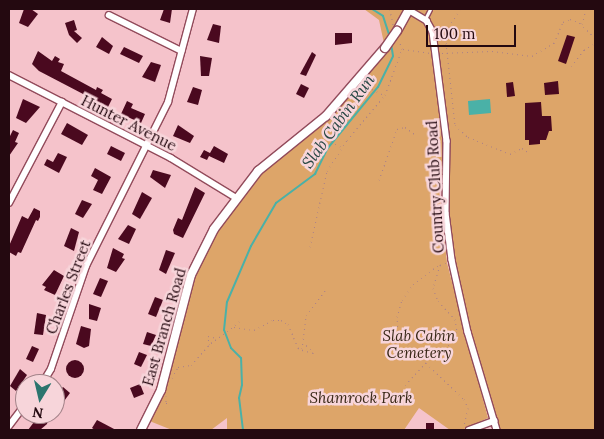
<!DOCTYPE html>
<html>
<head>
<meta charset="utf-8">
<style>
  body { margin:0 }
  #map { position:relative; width:604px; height:439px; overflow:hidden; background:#f5c3cb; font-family:Lora,serif }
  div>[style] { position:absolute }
  .green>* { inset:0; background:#dda569 }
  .water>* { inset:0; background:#4ab1a7 }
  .stream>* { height:2px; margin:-1px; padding:0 1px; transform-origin:1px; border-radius:1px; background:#4ab1a7 }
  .building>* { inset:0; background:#4a091f }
  .round { border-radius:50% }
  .path>* { height:1px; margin-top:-0.5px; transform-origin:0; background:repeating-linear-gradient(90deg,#aa8088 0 1px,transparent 0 5px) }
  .roads { filter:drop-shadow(1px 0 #924b5b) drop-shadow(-1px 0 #924b5b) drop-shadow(0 1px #924b5b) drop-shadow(0 -1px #924b5b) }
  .lane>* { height:3px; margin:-1.5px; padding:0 1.5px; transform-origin:1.5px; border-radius:1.5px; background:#fff }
  .street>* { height:5.5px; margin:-2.75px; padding:0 2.75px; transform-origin:2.75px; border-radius:2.75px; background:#fff }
  .secondary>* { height:8px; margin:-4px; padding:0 4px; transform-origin:4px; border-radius:4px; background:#fff }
  .bridges { filter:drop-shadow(1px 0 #924b5b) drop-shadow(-1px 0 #924b5b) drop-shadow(0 1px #924b5b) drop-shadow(0 -1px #924b5b) }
  .secondary-bridge>* { height:8px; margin:-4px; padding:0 4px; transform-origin:4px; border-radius:4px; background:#fff }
  span { translate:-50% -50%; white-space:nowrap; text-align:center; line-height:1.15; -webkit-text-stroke:5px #f7d5da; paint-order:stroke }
  .street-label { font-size:15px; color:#240910 }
  .park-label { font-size:15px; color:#382716; font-style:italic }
  .water-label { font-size:16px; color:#294845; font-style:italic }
  .frame { position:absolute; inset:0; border:10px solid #240910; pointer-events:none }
  .north { position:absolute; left:15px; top:374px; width:50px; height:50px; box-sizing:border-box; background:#f7d5da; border:1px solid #a38389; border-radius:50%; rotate:189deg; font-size:14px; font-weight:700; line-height:20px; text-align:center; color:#240910 }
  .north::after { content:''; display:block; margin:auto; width:18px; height:22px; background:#2c756e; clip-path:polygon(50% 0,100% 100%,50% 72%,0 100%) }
  .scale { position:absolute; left:426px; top:25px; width:90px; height:22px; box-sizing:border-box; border:2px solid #240910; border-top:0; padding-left:6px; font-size:15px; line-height:18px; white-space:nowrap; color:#240910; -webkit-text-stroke:4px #f7d5da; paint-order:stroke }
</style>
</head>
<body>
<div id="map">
  <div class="green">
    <i style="clip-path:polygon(364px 9px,595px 9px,595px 430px,498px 430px,453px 264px,445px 189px,439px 189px,447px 263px,488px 418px,462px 430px,450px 430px,419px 408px,404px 430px,227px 430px,227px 418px,211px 430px,172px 430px,147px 420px,200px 254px,247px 182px,327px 116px,385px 48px,379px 20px)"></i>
  </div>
  <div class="water">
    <i style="clip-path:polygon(490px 99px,491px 113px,469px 115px,468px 101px)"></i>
  </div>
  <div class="stream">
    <i style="left:372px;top:9px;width:13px;rotate:32deg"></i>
    <i style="left:383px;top:16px;width:22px;rotate:72deg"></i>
    <i style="left:243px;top:430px;width:32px;rotate:-97deg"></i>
    <i style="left:239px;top:398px;width:13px;rotate:-77deg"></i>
    <i style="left:242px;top:385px;width:27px;rotate:-92deg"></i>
    <i style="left:241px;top:358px;width:14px;rotate:-135deg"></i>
    <i style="left:231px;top:348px;width:19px;rotate:-111deg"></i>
    <i style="left:224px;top:330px;width:28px;rotate:-84deg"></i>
    <i style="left:227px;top:302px;width:61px;rotate:-66.8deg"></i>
    <i style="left:251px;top:246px;width:50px;rotate:-59.8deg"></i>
    <i style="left:276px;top:203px;width:49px;rotate:-36.6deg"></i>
    <i style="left:315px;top:174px;width:28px;rotate:-64deg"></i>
    <i style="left:327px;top:149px;width:80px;rotate:-50.6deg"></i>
    <i style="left:378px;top:87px;width:34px;rotate:-64deg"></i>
    <i style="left:393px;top:56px;width:12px;rotate:-99deg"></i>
  </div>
  <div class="building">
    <i style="clip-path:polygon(24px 9px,31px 9px,38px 14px,28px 27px,19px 23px)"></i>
    <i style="clip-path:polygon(164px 9px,172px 9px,170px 23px,160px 20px)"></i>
    <i style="clip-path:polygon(74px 20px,77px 30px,74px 31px,82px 38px,77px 43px,69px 35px,65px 23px)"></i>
    <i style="clip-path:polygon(213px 24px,221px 26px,219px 43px,207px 40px)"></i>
    <i style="clip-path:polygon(335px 33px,352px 33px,352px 43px,335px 45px)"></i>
    <i style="clip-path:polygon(567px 35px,575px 37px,566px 64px,558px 61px)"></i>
    <i style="clip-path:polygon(102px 37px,113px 46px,109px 54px,96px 47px)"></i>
    <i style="clip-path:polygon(124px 47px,143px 56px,139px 63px,120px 54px)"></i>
    <i style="clip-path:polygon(38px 51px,52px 61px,55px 56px,60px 59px,58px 62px,64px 64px,61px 71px,96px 90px,97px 87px,103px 90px,101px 93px,112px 99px,108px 107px,39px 71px,32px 64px)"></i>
    <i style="clip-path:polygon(312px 52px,316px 55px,306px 76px,300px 74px)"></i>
    <i style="clip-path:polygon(200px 56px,212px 58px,209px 76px,201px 76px)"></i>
    <i style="clip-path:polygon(151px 62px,161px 65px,155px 82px,142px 77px)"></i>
    <i style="clip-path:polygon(558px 81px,559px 94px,545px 95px,544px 83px)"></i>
    <i style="clip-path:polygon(513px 82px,515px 96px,507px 97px,506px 83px)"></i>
    <i style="clip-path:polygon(301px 84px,309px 88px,304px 98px,296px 94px)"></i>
    <i style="clip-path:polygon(193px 87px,202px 90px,198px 105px,187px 102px)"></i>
    <i style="clip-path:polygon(23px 99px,40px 107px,26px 123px,16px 118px)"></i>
    <i style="clip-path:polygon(127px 101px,133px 104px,131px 108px,145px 114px,141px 123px,121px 114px)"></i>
    <i style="clip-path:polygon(541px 102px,542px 116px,551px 116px,552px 131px,549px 131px,546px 140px,540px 140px,540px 144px,529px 145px,529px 140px,525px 140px,525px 103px)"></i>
    <i style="clip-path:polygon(67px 123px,88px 135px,82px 145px,61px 134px)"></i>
    <i style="clip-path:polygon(178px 125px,194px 136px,190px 143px,173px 136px)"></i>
    <i style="clip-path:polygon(13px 130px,19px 133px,15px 142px,18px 143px,9px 156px,9px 138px)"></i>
    <i style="clip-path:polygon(111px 146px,125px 153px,121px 161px,107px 154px)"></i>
    <i style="clip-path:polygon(214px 146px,228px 154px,224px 163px,209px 156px,207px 160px,200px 157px,204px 150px,210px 153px)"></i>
    <i style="clip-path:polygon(58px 153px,67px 157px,59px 173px,44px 165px,47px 159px,53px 162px)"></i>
    <i style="clip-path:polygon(95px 168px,111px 177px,102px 194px,93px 190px,98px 180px,91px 176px)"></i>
    <i style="clip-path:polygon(153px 170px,171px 175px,165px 188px,150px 177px)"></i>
    <i style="clip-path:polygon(195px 187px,205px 193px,183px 238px,174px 234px,173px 230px,178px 218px,182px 220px)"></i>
    <i style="clip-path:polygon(142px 192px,152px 198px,140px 219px,132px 214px)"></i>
    <i style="clip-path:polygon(82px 200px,92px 204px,83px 218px,75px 214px)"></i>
    <i style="clip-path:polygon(34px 208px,40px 211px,40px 217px,38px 221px,36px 220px,21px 253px,18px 252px,16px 256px,9px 252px,9px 246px,22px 216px,28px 219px)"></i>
    <i style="clip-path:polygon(128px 225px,136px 229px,129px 244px,118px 239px)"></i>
    <i style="clip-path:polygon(71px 228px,79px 232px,74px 251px,64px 246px)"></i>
    <i style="clip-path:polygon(113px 248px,124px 254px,122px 258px,125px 259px,116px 272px,107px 268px)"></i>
    <i style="clip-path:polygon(166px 250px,175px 253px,166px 274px,159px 270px)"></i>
    <i style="clip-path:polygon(54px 270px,64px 276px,55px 295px,44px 290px,46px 287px,42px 285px)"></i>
    <i style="clip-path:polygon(100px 278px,108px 281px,101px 297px,93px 294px)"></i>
    <i style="clip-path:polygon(155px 297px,163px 300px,156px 317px,148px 314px)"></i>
    <i style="clip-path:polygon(89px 304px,101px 308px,97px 321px,89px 319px)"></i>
    <i style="clip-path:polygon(37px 313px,46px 315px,43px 335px,34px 334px)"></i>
    <i style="clip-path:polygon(81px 326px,91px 329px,89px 346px,84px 348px,76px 344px)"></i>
    <i style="clip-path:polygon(147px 332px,156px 335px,151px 346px,143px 344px)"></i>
    <i style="clip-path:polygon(32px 346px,39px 349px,33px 362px,26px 359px)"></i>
    <i style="clip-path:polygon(139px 352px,147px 355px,141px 367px,134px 364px)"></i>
    <i class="round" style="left:66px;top:360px;width:18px;height:18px"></i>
    <i style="clip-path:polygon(20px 369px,27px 375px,16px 391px,10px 386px)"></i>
    <i style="clip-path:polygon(140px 384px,144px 394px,134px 398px,130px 388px)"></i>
    <i style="clip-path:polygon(63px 387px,70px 393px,59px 408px,55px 405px,55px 396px)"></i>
    <i style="clip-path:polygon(40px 414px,48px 420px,47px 424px,40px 430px,28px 430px)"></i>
    <i style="clip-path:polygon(97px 420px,116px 430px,95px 430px,92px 428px)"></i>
    <i style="clip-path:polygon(426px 423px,434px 423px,434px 430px,426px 430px)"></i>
  </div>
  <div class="path">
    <i style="left:390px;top:9px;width:16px;rotate:79deg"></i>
    <i style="left:460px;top:9px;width:28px;rotate:122deg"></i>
    <i style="left:445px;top:33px;width:93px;rotate:83.8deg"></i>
    <i style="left:455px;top:125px;width:18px;rotate:43deg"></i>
    <i style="left:468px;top:137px;width:45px;rotate:22deg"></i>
    <i style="left:510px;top:154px;width:13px;rotate:-27deg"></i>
    <i style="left:522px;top:148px;width:7px;rotate:34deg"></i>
    <i style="left:582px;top:24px;width:16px;rotate:-75deg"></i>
    <i style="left:403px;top:49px;width:28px;rotate:8deg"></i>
    <i style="left:442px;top:53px;width:50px;rotate:-2.3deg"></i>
    <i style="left:492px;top:51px;width:40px;rotate:7.1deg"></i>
    <i style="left:532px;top:56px;width:26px;rotate:-31deg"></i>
    <i style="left:554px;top:43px;width:23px;rotate:-67deg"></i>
    <i style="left:563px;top:22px;width:8px;rotate:-23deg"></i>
    <i style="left:570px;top:19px;width:11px;rotate:22deg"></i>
    <i style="left:580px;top:23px;width:21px;rotate:45deg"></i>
    <i style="left:571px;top:66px;width:21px;rotate:-51deg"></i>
    <i style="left:584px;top:50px;width:13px;rotate:-32deg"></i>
    <i style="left:372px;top:89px;width:13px;rotate:27deg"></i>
    <i style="left:331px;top:141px;width:12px;rotate:31deg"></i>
    <i style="left:379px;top:180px;width:54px;rotate:-70.6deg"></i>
    <i style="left:397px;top:129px;width:8px;rotate:-14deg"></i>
    <i style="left:405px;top:127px;width:14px;rotate:36deg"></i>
    <i style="left:310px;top:247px;width:78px;rotate:-77.4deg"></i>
    <i style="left:327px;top:171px;width:37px;rotate:-57deg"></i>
    <i style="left:347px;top:140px;width:59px;rotate:-49.8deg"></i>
    <i style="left:385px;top:95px;width:49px;rotate:-69.7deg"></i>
    <i style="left:402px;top:49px;width:9px;rotate:-108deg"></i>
    <i style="left:440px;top:265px;width:24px;rotate:107deg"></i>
    <i style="left:433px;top:288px;width:14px;rotate:69deg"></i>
    <i style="left:438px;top:301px;width:25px;rotate:47deg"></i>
    <i style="left:455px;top:319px;width:13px;rotate:81deg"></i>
    <i style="left:457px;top:332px;width:19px;rotate:122deg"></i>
    <i style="left:447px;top:348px;width:18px;rotate:158deg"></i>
    <i style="left:430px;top:355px;width:15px;rotate:-164deg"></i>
    <i style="left:416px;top:351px;width:14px;rotate:-141deg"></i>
    <i style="left:405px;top:342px;width:13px;rotate:-122deg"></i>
    <i style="left:398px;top:331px;width:14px;rotate:-94deg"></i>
    <i style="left:397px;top:317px;width:18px;rotate:-74deg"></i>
    <i style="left:402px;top:300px;width:19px;rotate:-55deg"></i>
    <i style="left:413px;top:284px;width:25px;rotate:-37deg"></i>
    <i style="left:433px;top:269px;width:8px;rotate:-30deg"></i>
    <i style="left:440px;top:265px;width:8px;rotate:-23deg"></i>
    <i style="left:231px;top:328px;width:13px;rotate:-39deg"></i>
    <i style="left:209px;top:345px;width:9px;rotate:-96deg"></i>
    <i style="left:208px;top:336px;width:9px;rotate:13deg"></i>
    <i style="left:302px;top:350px;width:12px;rotate:14deg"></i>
    <i style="left:314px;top:353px;width:14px;rotate:-135deg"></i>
    <i style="left:426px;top:363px;width:52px;rotate:43.5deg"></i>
    <i style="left:464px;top:399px;width:10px;rotate:66deg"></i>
    <i style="left:468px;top:408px;width:18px;rotate:103deg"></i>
    <i style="left:172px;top:378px;width:13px;rotate:-61deg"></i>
    <i style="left:178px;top:367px;width:13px;rotate:-9deg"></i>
    <i style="left:191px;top:365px;width:30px;rotate:-48deg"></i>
    <i style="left:211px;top:343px;width:28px;rotate:-35deg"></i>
    <i style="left:234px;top:327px;width:20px;rotate:9deg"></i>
    <i style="left:254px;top:330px;width:21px;rotate:-28deg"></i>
    <i style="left:273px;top:320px;width:8px"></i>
    <i style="left:281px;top:320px;width:8px;rotate:30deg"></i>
    <i style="left:288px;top:324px;width:26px;rotate:67deg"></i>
    <i style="left:298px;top:348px;width:4px;rotate:14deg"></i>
    <i style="left:302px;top:349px;width:34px;rotate:-83deg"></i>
    <i style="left:306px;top:315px;width:31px;rotate:-52deg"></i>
    <i style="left:405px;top:385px;width:41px;rotate:-47deg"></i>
    <i style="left:166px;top:396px;width:7px;rotate:90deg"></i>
    <i style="left:166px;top:403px;width:4px"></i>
  </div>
  <div class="roads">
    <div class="lane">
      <i style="left:425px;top:19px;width:11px;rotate:-63deg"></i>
    </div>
    <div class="street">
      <i style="left:409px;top:10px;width:21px;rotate:31deg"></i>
      <i style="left:427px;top:21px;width:13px;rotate:61deg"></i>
      <i style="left:433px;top:32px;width:110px;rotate:82.7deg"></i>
      <i style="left:447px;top:141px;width:72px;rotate:90.8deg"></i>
      <i style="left:446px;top:213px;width:47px;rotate:82.7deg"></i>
      <i style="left:452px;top:260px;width:74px;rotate:77.5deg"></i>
      <i style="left:468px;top:332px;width:102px;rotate:73.5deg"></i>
      <i style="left:109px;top:15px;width:81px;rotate:26.3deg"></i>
      <i style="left:9px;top:75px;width:182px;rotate:27.1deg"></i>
      <i style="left:171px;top:158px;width:75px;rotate:31.4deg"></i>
      <i style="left:9px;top:203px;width:114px;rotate:-62.3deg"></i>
      <i style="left:42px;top:384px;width:17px;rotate:-59deg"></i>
      <i style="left:51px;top:369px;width:109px;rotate:-71.2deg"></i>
      <i style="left:86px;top:266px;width:183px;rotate:-63.4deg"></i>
      <i style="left:168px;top:102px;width:96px;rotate:-75deg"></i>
      <i style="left:9px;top:426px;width:26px;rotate:-53deg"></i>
      <i style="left:469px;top:430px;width:27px;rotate:-20deg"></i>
    </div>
    <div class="secondary">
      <i style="left:397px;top:31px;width:25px;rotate:-61deg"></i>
      <i style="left:141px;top:430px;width:45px;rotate:-63.4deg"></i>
      <i style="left:161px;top:390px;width:119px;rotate:-75.4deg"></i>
      <i style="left:191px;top:275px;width:51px;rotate:-63.4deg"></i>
      <i style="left:214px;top:229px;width:73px;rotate:-52.8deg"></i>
      <i style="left:258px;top:171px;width:87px;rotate:-39deg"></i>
      <i style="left:326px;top:116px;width:90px;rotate:-49.1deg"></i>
    </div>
  </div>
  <div class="bridges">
    <div class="secondary-bridge">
      <i style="left:385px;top:48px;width:21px;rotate:-55deg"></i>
    </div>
  </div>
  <div class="street-label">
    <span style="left:129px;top:123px;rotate:27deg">Hunter Avenue</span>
    <span style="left:435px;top:187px;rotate:-93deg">Country Club Road</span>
    <span style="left:68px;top:287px;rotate:-69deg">Charles Street</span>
    <span style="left:164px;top:327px;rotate:-74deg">East Branch Road</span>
  </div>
  <div class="park-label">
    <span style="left:419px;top:344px">Slab Cabin<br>Cemetery</span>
    <span style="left:361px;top:398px">Shamrock Park</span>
  </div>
  <div class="water-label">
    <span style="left:338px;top:121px;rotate:-54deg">Slab Cabin Run</span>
  </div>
  <div class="frame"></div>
  <div class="north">N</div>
  <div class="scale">100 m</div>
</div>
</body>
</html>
